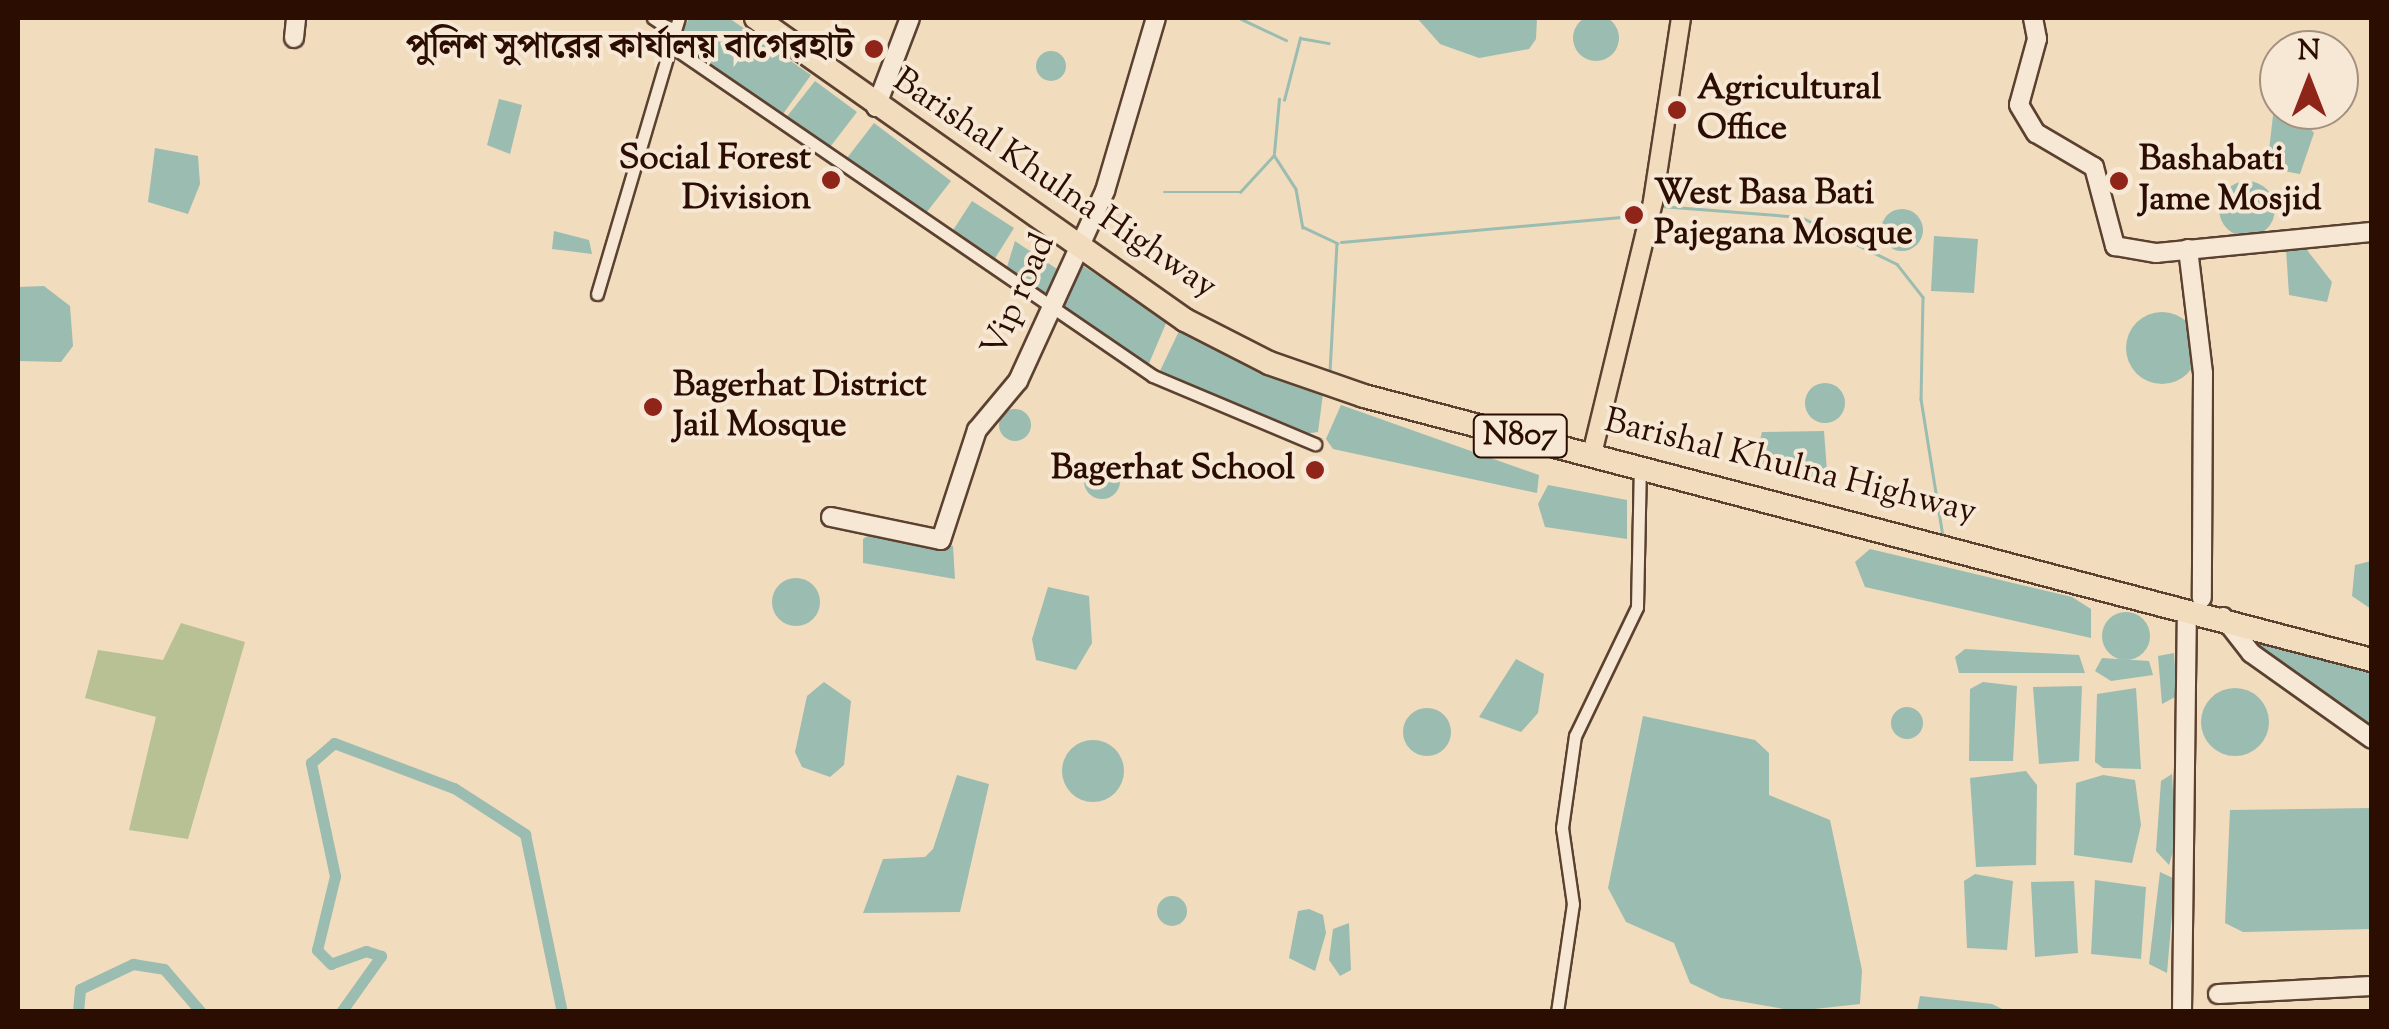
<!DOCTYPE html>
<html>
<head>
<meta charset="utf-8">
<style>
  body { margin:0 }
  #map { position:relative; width:2389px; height:1029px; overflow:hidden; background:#f1dcbe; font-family:"Sorts Mill Goudy","Noto Serif Bengali",serif }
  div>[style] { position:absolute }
  .green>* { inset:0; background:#b7c194 }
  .water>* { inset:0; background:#9bbcb0 }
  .round { border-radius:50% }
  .stream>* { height:2.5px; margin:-1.25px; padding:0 1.25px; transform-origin:1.25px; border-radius:1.25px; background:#9bbcb0 }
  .canal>* { height:11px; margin:-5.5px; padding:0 5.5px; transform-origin:5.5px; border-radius:5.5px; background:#9bbcb0 }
  .roads { filter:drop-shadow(2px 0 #5c4130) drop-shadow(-2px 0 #5c4130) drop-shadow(0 2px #5c4130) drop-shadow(0 -2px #5c4130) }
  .street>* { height:11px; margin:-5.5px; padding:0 5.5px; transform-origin:5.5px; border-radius:5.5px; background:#f6e8d5 }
  .secondary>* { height:18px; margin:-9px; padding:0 9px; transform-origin:9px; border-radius:9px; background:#f6e8d5 }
  .primary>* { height:18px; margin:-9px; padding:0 9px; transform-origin:9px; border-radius:9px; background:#f1dcbe }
  .highway>* { height:22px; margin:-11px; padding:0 11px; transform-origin:11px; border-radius:11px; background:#f1dcbe }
  .dots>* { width:28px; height:28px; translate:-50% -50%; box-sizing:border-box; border:5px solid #f6e8d5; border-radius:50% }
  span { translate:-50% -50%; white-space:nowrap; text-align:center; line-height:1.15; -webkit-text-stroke:8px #f6e8d5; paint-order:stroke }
  .shield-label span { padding:2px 8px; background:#f6e8d5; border:2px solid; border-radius:8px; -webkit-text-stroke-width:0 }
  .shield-label { font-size:32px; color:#2b0d01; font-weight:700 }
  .poi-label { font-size:35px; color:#2b0d01; font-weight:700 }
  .right { translate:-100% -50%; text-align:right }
  .left { translate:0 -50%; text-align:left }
  .street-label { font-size:35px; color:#2b0d01 }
  .frame { position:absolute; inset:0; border:20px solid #2b0d01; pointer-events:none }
  .north { position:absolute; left:2259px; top:30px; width:100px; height:100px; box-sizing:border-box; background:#f6e8d5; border:2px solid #a59080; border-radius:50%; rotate:0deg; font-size:28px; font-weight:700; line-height:40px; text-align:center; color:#2b0d01 }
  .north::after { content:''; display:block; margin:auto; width:35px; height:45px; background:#8f2418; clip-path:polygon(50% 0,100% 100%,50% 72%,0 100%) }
</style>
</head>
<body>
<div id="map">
  <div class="green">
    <i style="clip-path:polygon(181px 623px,245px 642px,188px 839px,129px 830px,156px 717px,85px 698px,98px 650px,163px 660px)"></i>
  </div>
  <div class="water">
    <i class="round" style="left:1573px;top:15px;width:46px;height:46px"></i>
    <i style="clip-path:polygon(690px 18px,729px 18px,811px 75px,783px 114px,675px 39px)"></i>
    <i style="clip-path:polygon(1417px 18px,1537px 18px,1536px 39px,1529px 49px,1479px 58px,1440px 44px)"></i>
    <i class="round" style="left:1036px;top:51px;width:30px;height:30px"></i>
    <i style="clip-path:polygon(815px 81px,857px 112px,827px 151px,785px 119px)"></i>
    <i style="clip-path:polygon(499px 99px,522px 105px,510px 154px,487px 145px)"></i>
    <i style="clip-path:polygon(2274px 107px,2294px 110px,2314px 133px,2300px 174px,2267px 168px)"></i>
    <i style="clip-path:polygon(874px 123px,951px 181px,923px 217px,847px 158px)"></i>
    <i style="clip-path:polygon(155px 148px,198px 156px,200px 184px,188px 214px,148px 202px)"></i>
    <i class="round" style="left:2219px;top:181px;width:56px;height:56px"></i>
    <i style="clip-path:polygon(972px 201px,1014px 228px,989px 268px,946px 241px)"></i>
    <i class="round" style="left:1881px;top:209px;width:42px;height:42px"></i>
    <i style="clip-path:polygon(554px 231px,589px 240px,592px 254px,552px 249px)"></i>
    <i style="clip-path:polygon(1934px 236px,1978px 239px,1974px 293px,1931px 291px)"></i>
    <i style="clip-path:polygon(1015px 241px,1060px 271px,1044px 295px,1006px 270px)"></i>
    <i style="clip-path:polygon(2303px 245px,2332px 282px,2327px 302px,2289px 295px,2286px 249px)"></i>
    <i style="clip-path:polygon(1083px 266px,1167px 321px,1147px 368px,1055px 306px)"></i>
    <i style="clip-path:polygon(44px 286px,70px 306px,73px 346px,61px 362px,18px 361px,18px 287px)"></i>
    <i class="round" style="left:2126px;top:312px;width:72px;height:72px"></i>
    <i style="clip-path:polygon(1180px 329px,1323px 394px,1318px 432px,1298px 435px,1158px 375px)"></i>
    <i class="round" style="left:1805px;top:383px;width:40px;height:40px"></i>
    <i style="clip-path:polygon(1341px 405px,1539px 475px,1537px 493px,1333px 449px,1326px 439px)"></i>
    <i class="round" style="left:999px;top:409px;width:32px;height:32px"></i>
    <i style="clip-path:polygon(1824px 431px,1828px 485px,1754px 465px,1762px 432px)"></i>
    <i class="round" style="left:1084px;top:463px;width:36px;height:36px"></i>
    <i style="clip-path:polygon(1548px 485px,1627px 500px,1627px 539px,1545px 527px,1538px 504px)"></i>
    <i style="clip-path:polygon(873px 532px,953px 546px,955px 579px,863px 563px,863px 539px)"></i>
    <i style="clip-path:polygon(1870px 549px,2072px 597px,2091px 609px,2091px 638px,1865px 587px,1855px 562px)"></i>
    <i style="clip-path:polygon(2371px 561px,2372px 561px,2371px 609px,2352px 596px,2355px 565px)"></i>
    <i class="round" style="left:772px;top:578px;width:48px;height:48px"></i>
    <i style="clip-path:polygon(1048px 587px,1089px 596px,1092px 643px,1076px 670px,1036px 660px,1032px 639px)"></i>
    <i class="round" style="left:2102px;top:612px;width:48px;height:48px"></i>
    <i style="clip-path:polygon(2248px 635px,2371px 673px,2371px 729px,2248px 642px)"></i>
    <i style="clip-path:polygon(1965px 649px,2079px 655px,2085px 673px,1959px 673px,1955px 657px)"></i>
    <i style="clip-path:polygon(2174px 653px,2177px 696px,2162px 704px,2158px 656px)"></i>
    <i style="clip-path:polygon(2102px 658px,2149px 661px,2153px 675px,2111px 681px,2095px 671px)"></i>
    <i style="clip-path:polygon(1516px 659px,1544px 674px,1538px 713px,1521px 732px,1479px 717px)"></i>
    <i style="clip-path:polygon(824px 682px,851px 701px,844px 765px,830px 777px,802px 767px,795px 752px,807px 696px)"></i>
    <i style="clip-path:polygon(1983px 682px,2017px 686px,2013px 761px,1969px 761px,1970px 689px)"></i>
    <i style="clip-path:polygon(2082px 686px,2079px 761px,2039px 764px,2033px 687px)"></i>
    <i style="clip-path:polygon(2136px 688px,2141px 769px,2103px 768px,2095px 762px,2097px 694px)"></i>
    <i class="round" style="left:2201px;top:688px;width:68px;height:68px"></i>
    <i class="round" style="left:1891px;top:707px;width:32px;height:32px"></i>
    <i class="round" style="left:1403px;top:708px;width:48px;height:48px"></i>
    <i style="clip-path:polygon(1643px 716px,1755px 740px,1769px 753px,1769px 795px,1830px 820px,1862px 970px,1860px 1004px,1796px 1011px,1721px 998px,1690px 983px,1674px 943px,1626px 922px,1608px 888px)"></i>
    <i class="round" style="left:1062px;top:740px;width:62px;height:62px"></i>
    <i style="clip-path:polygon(2026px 771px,2037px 785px,2036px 865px,1976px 867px,1970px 778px)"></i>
    <i style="clip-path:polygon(2172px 774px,2176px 842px,2169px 865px,2156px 851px,2161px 781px)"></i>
    <i style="clip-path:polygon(957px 775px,989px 784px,960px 912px,863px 913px,883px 859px,925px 857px,933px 849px)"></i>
    <i style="clip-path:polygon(2103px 775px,2135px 780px,2141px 825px,2132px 863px,2074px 855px,2076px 783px)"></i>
    <i style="clip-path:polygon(2371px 808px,2371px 929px,2243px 932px,2225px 923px,2230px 810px)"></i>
    <i style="clip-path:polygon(2160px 872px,2175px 879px,2167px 973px,2149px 964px)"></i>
    <i style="clip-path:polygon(1975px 874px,2013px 881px,2007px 950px,1967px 948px,1964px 881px)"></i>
    <i style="clip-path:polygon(2095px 880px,2146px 887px,2141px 959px,2091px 954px)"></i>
    <i style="clip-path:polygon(2074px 881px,2078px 953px,2035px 957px,2031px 882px)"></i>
    <i class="round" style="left:1157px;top:896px;width:30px;height:30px"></i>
    <i style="clip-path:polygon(1309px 909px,1323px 915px,1326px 933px,1315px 971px,1289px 958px,1298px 911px)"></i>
    <i style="clip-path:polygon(1349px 923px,1351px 970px,1340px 976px,1329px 960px,1333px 929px)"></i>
    <i style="clip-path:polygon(1920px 996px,1992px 1004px,2006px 1011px,1917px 1011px)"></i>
  </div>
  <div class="stream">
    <i style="left:1239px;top:18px;width:52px;rotate:25.1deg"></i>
    <i style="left:1284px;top:100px;width:64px;rotate:-75.5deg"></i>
    <i style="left:1300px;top:38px;width:29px;rotate:10deg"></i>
    <i style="left:1274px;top:153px;width:54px;rotate:-84.7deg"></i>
    <i style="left:1164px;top:192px;width:76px"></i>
    <i style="left:1240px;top:192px;width:50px;rotate:-47.4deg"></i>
    <i style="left:1274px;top:155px;width:40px;rotate:57.1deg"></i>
    <i style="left:1296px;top:189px;width:39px;rotate:80deg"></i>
    <i style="left:1303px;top:227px;width:38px;rotate:25deg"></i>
    <i style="left:1337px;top:243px;width:130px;rotate:93.1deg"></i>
    <i style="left:1661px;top:206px;width:140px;rotate:4.5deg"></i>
    <i style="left:1801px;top:217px;width:107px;rotate:26.1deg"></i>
    <i style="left:1897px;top:264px;width:42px;rotate:51.8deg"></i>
    <i style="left:1923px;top:297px;width:102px;rotate:91.1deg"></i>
    <i style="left:1921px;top:399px;width:139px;rotate:80.9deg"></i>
    <i style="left:1341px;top:242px;width:303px;rotate:-5.1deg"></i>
  </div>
  <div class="canal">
    <i style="left:78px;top:1012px;width:23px;rotate:-85deg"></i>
    <i style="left:80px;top:989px;width:59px;rotate:-25.3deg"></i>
    <i style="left:133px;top:964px;width:31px;rotate:9deg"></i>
    <i style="left:164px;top:969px;width:57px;rotate:49.3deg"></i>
    <i style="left:341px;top:1012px;width:69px;rotate:-54.5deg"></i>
    <i style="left:381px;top:956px;width:16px;rotate:-162deg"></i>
    <i style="left:366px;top:951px;width:37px;rotate:160deg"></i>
    <i style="left:331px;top:964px;width:20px;rotate:-135deg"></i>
    <i style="left:317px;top:950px;width:76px;rotate:-76.3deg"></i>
    <i style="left:335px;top:876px;width:116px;rotate:-102deg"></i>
    <i style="left:311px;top:763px;width:30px;rotate:-41deg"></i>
    <i style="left:334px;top:743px;width:128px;rotate:20.6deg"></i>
    <i style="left:454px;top:788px;width:85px;rotate:32.9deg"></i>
    <i style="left:525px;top:834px;width:182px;rotate:78.3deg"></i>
  </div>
  <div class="roads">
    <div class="street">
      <i style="left:653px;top:18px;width:25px;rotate:34deg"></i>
      <i style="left:668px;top:44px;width:588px;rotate:34.39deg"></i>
      <i style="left:1153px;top:376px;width:176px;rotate:22.8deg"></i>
      <i style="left:597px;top:294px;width:288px;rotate:-73.5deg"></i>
      <i style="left:1557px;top:1012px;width:109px;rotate:-81.6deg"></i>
      <i style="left:1573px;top:904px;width:77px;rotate:-98.2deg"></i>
      <i style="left:1562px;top:828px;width:93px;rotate:-82deg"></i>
      <i style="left:1575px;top:736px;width:143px;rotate:-64.3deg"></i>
      <i style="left:1637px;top:607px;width:140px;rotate:-88.8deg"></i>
    </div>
    <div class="secondary">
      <i style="left:2033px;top:18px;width:21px;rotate:79deg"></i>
      <i style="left:2037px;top:39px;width:68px;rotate:105.3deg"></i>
      <i style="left:2019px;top:105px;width:33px;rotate:59deg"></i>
      <i style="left:2036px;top:133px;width:67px;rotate:30.4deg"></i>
      <i style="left:2094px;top:167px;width:82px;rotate:75.1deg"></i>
      <i style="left:2115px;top:246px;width:42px;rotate:9.7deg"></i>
      <i style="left:2156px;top:253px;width:217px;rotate:-5.6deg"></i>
      <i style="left:294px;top:38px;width:20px;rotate:-84deg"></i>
      <i style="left:876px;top:107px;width:95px;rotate:-69.1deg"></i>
      <i style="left:2188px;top:249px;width:125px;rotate:83.1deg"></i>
      <i style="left:2203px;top:373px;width:225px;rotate:90.3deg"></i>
      <i style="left:831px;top:517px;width:112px;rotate:11.8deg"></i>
      <i style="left:941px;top:540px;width:116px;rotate:-71.9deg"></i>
      <i style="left:977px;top:430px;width:64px;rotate:-50.1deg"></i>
      <i style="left:1018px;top:381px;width:209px;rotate:-65.4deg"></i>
      <i style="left:1105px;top:191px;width:180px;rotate:-73.6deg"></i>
      <i style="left:2223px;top:617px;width:46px;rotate:52.1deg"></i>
      <i style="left:2251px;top:653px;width:148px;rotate:35.4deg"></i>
      <i style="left:2218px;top:994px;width:154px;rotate:-3deg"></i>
      <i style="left:2182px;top:1012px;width:400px;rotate:-89.3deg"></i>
    </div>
    <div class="primary">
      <i style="left:1592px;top:454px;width:260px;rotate:-76.4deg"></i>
      <i style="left:1653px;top:201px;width:185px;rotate:-81.3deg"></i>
    </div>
    <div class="highway">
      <i style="left:756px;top:18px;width:525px;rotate:35.14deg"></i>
      <i style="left:1185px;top:320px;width:94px;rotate:27.1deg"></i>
      <i style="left:1269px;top:363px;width:101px;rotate:19.2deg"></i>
      <i style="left:1364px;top:396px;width:1042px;rotate:14.68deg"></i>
    </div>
  </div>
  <div class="dots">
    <i style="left:874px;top:49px;background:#8f2418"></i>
    <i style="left:1677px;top:110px;background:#8f2418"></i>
    <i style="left:831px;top:180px;background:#8f2418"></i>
    <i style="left:2119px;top:181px;background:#8f2418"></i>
    <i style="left:1634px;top:215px;background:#8f2418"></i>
    <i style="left:653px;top:407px;background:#8f2418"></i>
    <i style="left:1315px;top:470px;background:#8f2418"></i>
  </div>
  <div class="shield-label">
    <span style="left:1520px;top:436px">N807</span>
  </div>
  <div class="poi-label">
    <span class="right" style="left:854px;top:49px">পুলিশ সুপারের কার্যালয় বাগেরহাট</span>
    <span class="left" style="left:1697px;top:110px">Agricultural<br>Office</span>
    <span class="right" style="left:811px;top:180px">Social Forest<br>Division</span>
    <span class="left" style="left:2139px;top:181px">Bashabati<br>Jame Mosjid</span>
    <span class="left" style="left:1654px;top:215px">West Basa Bati<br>Pajegana Mosque</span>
    <span class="left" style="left:673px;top:407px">Bagerhat District<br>Jail Mosque</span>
    <span class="right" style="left:1295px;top:470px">Bagerhat School</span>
  </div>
  <div class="street-label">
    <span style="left:1054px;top:185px;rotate:34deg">Barishal Khulna Highway</span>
    <span style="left:1020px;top:296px;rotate:-66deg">Vip road</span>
    <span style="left:1790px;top:468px;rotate:14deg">Barishal Khulna Highway</span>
  </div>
  <div class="frame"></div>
  <div class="north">N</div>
</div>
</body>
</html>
